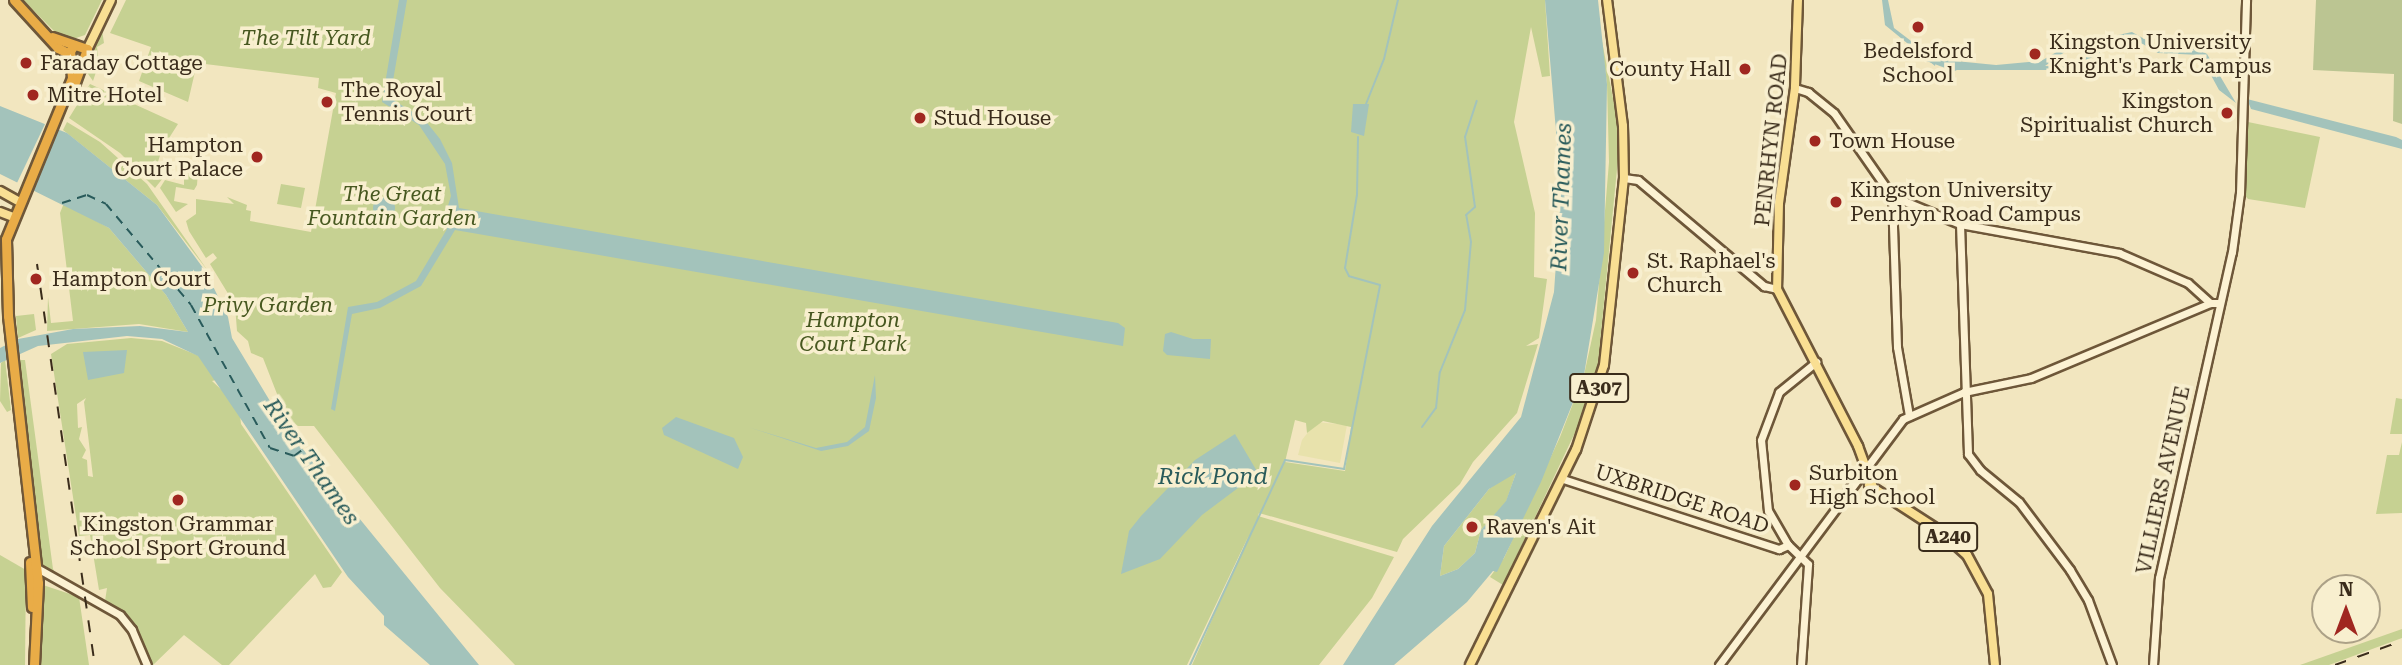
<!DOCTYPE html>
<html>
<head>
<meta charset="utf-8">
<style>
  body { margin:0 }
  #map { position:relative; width:2402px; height:665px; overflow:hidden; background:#f2e6bf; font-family:"Roboto Serif",serif }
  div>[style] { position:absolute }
  .farmland>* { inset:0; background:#e8e2ac }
  .green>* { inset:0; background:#c6d192 }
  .cemetery>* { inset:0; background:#bbc592 }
  .water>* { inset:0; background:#a3c3bb }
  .round { border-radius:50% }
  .pier>* { inset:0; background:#f2e6bf }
  .stream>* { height:2px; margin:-1px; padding:0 1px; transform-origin:1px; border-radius:1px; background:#a3c3bb }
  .river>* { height:8px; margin:-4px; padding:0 4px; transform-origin:4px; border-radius:4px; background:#a3c3bb }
  .ferry>* { height:2px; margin-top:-1px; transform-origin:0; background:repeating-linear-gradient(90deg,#295b5b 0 9px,transparent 0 16px) }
  .roads { filter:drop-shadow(2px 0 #6e5739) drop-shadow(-2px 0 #6e5739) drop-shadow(0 2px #6e5739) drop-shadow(0 -2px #6e5739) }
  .secondary>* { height:7px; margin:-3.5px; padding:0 3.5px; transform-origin:3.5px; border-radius:3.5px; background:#fcf2d3 }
  .primary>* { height:8px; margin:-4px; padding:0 4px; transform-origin:4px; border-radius:4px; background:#f9df93 }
  .highway>* { height:9px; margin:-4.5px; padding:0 4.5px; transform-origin:4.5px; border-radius:4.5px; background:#e9ac47 }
  .rail>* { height:2px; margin-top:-1px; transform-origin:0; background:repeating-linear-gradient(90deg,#3a2c1b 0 12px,transparent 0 24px) }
  .dots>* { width:19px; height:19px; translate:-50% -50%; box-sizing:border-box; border:4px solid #f8efcf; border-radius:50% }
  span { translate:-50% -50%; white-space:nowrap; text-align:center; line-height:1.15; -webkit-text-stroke:7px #f8efcf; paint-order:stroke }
  .shield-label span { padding:2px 5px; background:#f8efcf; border:2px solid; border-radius:5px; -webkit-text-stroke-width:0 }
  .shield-label { font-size:19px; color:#3a2c1b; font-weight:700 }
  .park-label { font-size:21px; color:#475820; font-style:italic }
  .poi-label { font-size:21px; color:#3a2c1b }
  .left { translate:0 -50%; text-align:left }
  .right { translate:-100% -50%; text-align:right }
  .street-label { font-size:21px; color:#3a2c1b }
  .water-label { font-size:23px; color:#295b5b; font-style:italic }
  .north { position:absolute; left:2311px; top:574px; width:70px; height:70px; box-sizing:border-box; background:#f8efcf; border:2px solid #aca187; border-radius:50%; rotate:0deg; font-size:19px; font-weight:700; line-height:28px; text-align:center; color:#3a2c1b }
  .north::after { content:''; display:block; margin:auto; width:24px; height:32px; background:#a02720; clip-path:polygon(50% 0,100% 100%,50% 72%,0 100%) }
</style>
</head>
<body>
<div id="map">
  <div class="farmland">
    <i style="clip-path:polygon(1316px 422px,1347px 425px,1340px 463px,1298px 455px,1302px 440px)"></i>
  </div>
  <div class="green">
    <i style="clip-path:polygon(23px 0,102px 0,85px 35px,70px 40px,59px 36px)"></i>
    <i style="clip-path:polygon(evenodd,126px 0,1545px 0,1550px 76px,1542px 77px,1531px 27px,1514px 122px,1535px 213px,1534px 277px,1547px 279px,1539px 338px,1526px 346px,1538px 344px,1517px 413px,1473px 462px,1460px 484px,1403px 539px,1397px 552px,1259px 513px,1258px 516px,1394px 557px,1372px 598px,1319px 665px,1192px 665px,1249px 535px,1187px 665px,515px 665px,440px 588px,314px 426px,298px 426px,286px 417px,263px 358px,251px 353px,248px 341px,237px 331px,235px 305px,210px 264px,217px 258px,213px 253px,206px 258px,189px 231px,186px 221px,196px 214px,196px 199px,234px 204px,227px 197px,247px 205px,246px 210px,251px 211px,250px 221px,311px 232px,336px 93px,318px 88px,319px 78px,197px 63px,188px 102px,139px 81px,151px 47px,110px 33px,126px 0,1295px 420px,1306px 423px,1307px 433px,1323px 421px,1351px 427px,1345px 471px,1285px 462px,1295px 420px)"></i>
    <i style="clip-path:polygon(102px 30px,104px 43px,97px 47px,99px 63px,93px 81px,86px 71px)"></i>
    <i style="clip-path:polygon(1600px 31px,1617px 119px,1618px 159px,1597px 374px,1580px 422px,1503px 585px,1490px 577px,1504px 558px,1560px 437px,1584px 375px,1596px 320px,1609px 162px,1607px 84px)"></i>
    <i style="clip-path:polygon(90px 84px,178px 124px,162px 149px,157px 165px,163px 178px,155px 188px,120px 153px,69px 118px)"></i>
    <i style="clip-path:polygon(67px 122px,100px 142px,147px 184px,208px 271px,157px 205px,63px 130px)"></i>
    <i style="clip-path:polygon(2248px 122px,2320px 137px,2305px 208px,2248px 199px,2244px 194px)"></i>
    <i style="clip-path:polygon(184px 171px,198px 171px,197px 185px,194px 190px,176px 187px,174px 201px,188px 204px,176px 212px,160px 188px,165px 180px,184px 185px)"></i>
    <i style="clip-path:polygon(281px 184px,305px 188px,301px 208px,277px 204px)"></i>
    <i style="clip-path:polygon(64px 203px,109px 228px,166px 295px,188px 332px,139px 324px,47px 331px,48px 297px,51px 323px,73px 321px,60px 213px)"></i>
    <i style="clip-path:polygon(34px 314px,36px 330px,18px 338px,16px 316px)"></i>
    <i style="clip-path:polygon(evenodd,131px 338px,162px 341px,202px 357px,216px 380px,212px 381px,239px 406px,241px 424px,342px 572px,331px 587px,323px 588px,315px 574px,229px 665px,222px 665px,184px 635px,153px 665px,125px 615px,105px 601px,107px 588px,99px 590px,90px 535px,79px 536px,51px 354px,67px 344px,131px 338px,86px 398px,84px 402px,93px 477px,88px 476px,87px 460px,82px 458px,86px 450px,79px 439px,82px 427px,78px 428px,77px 404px,86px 398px)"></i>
    <i style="clip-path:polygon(5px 360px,11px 410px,7px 412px,0 401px,1px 363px)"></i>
    <i style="clip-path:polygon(20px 360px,25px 360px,53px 569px,57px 576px,45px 573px,42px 561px)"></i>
    <i style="clip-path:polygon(2396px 398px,2402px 399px,2402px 434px,2390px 434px)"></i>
    <i style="clip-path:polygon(2402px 442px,2402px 513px,2376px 514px,2387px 455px,2399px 455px)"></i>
    <i style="clip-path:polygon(1516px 473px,1506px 502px,1481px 530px,1475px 553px,1458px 569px,1440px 576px,1444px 546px,1489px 489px,1507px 475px)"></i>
    <i style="clip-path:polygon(0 555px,26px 570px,25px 665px,0 665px)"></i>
    <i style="clip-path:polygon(43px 585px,79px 597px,89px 665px,41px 665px)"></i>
    <i style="clip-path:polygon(2402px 629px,2402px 638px,2329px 665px,2300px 665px)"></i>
  </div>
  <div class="cemetery">
    <i style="clip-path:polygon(2316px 0,2402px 0,2402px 124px,2393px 121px,2394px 74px,2313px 70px)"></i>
  </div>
  <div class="water">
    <i style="clip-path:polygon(399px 0,407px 0,390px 98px,424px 119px,440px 139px,452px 163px,459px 208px,1118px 323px,1125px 328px,1123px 346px,455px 230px,421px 286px,380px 308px,352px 314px,335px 411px,331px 409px,348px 307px,377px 302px,416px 281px,447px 229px,443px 222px,451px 196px,445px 164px,419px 125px,382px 102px)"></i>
    <i style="clip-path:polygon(evenodd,1545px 0,1598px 0,1607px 84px,1604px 253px,1584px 375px,1541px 482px,1497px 572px,1493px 571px,1467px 602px,1394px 665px,1343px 665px,1432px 526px,1521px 417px,1554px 292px,1561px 191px,1545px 0,1516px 473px,1506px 501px,1481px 530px,1475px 553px,1458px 569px,1440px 576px,1444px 546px,1489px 489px,1516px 473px)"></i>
    <i style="clip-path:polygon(1882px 0,1888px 0,1894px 28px,1936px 60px,1935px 66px,1885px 25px)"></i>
    <i style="clip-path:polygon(evenodd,2132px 32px,2155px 45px,2194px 47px,2207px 54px,2236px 103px,2219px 90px,2200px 55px,2158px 53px,2129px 36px,2089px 59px,2059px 70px,1944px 70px,1945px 60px,1996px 65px,2041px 61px,2067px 46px,2132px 32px,2117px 36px,2085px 58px,2062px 67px,2045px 66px,2069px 49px,2117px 36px)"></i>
    <i style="clip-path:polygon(2247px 99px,2396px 137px,2402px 140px,2402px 149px,2251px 109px)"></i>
    <i style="clip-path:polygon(1353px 104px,1369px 104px,1364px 136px,1351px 132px)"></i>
    <i style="clip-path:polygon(0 106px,67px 133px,157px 205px,206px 272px,228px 317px,232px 338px,288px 431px,479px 665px,430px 665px,384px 625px,384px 616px,348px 577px,198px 356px,162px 339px,127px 336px,38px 346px,0 363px,0 348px,18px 339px,73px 329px,140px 326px,188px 332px,166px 295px,109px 228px,0 174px)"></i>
    <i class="round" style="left:373px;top:197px;width:22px;height:22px"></i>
    <i style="clip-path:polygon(1171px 332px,1193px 339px,1211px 339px,1210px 359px,1167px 355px,1163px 351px,1165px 334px)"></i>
    <i style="clip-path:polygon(127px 350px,124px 373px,88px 380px,83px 352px)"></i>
    <i style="clip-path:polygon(875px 375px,876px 398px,869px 431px,848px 446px,821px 451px,748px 427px,816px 448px,847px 442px,865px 427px)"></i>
    <i style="clip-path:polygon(676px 417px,734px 438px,743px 457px,738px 469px,664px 435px,662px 428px)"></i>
    <i style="clip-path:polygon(1235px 434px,1258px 473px,1202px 515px,1160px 559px,1121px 574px,1129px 531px,1141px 516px,1195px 460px)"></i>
  </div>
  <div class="pier">
    <i style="clip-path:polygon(46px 122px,58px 128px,30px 191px,16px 185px)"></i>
  </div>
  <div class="stream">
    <i style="left:1366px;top:104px;width:48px;rotate:-68.2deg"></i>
    <i style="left:1384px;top:59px;width:61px;rotate:-76.7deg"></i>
    <i style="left:1422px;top:427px;width:24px;rotate:-54deg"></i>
    <i style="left:1436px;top:408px;width:36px;rotate:-84deg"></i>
    <i style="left:1440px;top:372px;width:67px;rotate:-68deg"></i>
    <i style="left:1465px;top:310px;width:68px;rotate:-85deg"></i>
    <i style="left:1471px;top:242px;width:27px;rotate:-100deg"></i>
    <i style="left:1466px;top:215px;width:12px;rotate:-42deg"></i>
    <i style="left:1475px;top:207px;width:71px;rotate:-98.1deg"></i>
    <i style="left:1465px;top:137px;width:38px;rotate:-72deg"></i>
    <i style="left:1190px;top:665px;width:226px;rotate:-65.1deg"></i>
    <i style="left:1285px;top:460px;width:60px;rotate:8.7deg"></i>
    <i style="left:1344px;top:469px;width:187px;rotate:-78.9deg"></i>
    <i style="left:1380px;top:285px;width:32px;rotate:-164deg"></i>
    <i style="left:1349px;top:276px;width:9px;rotate:-117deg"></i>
    <i style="left:1345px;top:268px;width:74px;rotate:-80.7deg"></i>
    <i style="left:1357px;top:195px;width:58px;rotate:-89deg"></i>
  </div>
  <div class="river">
    <i style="left:1927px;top:57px;width:29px;rotate:20deg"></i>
  </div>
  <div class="ferry">
    <i style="left:62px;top:203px;width:26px;rotate:-18deg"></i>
    <i style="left:87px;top:195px;width:21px;rotate:25deg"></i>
    <i style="left:106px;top:204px;width:132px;rotate:49.9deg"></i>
    <i style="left:191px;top:305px;width:163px;rotate:61.1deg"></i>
    <i style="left:270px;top:448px;width:25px;rotate:18deg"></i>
    <i style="left:294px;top:456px;width:15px;rotate:-37deg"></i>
  </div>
  <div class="roads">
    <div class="secondary">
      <i style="left:1795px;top:88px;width:14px;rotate:17deg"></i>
      <i style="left:1808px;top:92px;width:33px;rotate:39deg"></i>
      <i style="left:1834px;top:113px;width:101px;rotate:55.1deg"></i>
      <i style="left:1624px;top:178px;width:14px;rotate:8deg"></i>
      <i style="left:1638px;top:180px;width:165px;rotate:40.1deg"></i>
      <i style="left:1764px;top:286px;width:13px;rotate:13deg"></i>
      <i style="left:1892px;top:196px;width:74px;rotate:22.4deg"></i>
      <i style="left:1960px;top:224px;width:162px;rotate:10.3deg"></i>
      <i style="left:2119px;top:253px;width:75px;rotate:23.5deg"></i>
      <i style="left:2188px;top:283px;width:30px;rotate:42deg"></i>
      <i style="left:1892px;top:196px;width:151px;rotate:88.1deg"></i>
      <i style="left:1897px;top:347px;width:70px;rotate:80.1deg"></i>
      <i style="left:1960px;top:224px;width:230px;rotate:88deg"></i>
      <i style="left:1968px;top:454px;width:20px;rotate:53deg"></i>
      <i style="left:1980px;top:470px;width:50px;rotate:39.4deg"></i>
      <i style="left:2019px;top:502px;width:85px;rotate:53.1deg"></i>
      <i style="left:2070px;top:570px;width:35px;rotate:59deg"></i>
      <i style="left:2088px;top:600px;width:69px;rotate:69.7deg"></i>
      <i style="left:1563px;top:479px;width:227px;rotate:18deg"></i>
      <i style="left:1779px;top:549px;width:10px;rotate:-24deg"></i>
      <i style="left:1847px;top:492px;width:24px;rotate:-57deg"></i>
      <i style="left:37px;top:568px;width:95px;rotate:29.5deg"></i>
      <i style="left:120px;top:615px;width:19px;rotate:51deg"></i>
      <i style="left:132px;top:630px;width:38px;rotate:67deg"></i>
      <i style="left:1719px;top:665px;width:307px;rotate:-53.2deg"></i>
      <i style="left:1903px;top:419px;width:67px;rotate:-23.9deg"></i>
      <i style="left:1964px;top:392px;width:68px;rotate:-11.8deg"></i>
      <i style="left:2031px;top:378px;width:194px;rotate:-22.7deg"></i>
      <i style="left:2210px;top:303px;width:10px"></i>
      <i style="left:1801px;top:665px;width:101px;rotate:-86deg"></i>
      <i style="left:1808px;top:564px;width:28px;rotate:-136deg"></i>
      <i style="left:1788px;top:545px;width:39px;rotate:-120deg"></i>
      <i style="left:1768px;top:511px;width:71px;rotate:-95.6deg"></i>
      <i style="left:1761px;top:440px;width:51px;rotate:-69.4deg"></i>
      <i style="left:1779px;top:392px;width:48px;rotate:-39deg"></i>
      <i style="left:2153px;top:665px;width:87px;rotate:-86.1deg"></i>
      <i style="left:2159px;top:578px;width:334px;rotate:-77.4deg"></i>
      <i style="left:2232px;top:252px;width:60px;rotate:-82.3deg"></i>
      <i style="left:2240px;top:193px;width:193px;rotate:-88.2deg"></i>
    </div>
    <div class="primary">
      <i style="left:1798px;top:0;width:88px;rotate:92deg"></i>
      <i style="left:1795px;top:88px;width:116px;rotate:97.9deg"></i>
      <i style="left:1779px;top:203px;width:86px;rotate:91.3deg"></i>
      <i style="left:1777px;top:289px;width:177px;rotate:62.7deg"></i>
      <i style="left:1858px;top:446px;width:44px;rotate:69.9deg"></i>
      <i style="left:87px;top:50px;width:55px;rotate:-64.4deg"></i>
      <i style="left:0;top:191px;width:21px;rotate:29deg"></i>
      <i style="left:0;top:212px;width:14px;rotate:21deg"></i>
      <i style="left:1869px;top:485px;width:85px;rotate:32.9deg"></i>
      <i style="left:1940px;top:531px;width:36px;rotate:42deg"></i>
      <i style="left:1967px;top:555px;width:44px;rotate:61.7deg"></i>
      <i style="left:1988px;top:594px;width:71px;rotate:84.4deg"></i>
      <i style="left:1470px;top:665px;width:240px;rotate:-63.8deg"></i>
      <i style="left:1576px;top:450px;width:89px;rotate:-71.8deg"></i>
      <i style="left:1604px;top:365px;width:188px;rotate:-83.9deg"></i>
      <i style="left:1624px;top:178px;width:52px;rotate:-91.1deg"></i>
      <i style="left:1623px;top:126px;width:127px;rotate:-97.2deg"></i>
    </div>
    <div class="highway">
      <i style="left:14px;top:0;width:65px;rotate:47.5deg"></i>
      <i style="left:58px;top:48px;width:13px;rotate:27deg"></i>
      <i style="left:52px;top:37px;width:37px;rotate:19deg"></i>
      <i style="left:87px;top:49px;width:38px;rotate:110deg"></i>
      <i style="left:30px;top:562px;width:45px;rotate:87.5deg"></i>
      <i style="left:34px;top:665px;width:82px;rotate:-87.2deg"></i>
      <i style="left:38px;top:583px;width:269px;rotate:-96.4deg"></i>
      <i style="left:8px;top:316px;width:77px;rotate:-91.5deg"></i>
      <i style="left:6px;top:239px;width:174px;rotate:-67.7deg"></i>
      <i style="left:72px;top:78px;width:27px;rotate:-94deg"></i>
      <i style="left:70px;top:51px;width:7px;rotate:-56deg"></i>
    </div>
  </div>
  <div class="rail">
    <i style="left:37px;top:264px;width:405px;rotate:81.8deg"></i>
    <i style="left:2335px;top:665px;width:71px;rotate:-19.7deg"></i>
  </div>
  <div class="dots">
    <i style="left:1918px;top:27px;background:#a02720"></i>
    <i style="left:2035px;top:54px;background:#a02720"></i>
    <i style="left:26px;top:63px;background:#a02720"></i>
    <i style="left:1745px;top:69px;background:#a02720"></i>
    <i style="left:33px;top:95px;background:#a02720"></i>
    <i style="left:327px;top:102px;background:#a02720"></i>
    <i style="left:2227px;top:113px;background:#a02720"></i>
    <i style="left:920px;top:118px;background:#a02720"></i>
    <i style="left:1815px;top:141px;background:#a02720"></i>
    <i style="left:257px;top:157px;background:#a02720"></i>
    <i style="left:1836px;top:202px;background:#a02720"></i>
    <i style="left:1633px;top:273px;background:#a02720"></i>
    <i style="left:36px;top:279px;background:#a02720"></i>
    <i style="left:1795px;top:485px;background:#a02720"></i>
    <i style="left:178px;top:500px;background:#a02720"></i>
    <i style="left:1472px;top:527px;background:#a02720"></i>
  </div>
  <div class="shield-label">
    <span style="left:1599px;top:388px">A307</span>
    <span style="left:1948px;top:537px">A240</span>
  </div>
  <div class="park-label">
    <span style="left:306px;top:38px">The Tilt Yard</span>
    <span style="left:392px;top:206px">The Great<br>Fountain Garden</span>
    <span style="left:268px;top:305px">Privy Garden</span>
    <span style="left:853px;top:332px">Hampton<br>Court Park</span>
  </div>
  <div class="poi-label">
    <span class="left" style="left:2049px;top:54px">Kingston University<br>Knight's Park Campus</span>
    <span style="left:1918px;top:63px">Bedelsford<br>School</span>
    <span class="left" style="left:40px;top:63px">Faraday Cottage</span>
    <span class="right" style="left:1731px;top:69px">County Hall</span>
    <span class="left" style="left:341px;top:102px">The Royal<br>Tennis Court</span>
    <span class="left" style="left:47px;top:95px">Mitre Hotel</span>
    <span class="right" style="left:2213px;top:113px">Kingston<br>Spiritualist Church</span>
    <span class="left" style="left:934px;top:118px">Stud House</span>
    <span class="left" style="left:1829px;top:141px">Town House</span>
    <span class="right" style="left:243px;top:157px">Hampton<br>Court Palace</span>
    <span class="left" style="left:1850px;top:202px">Kingston University<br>Penrhyn Road Campus</span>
    <span class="left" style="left:1647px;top:273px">St. Raphael's<br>Church</span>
    <span class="left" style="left:52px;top:279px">Hampton Court</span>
    <span class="left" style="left:1809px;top:485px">Surbiton<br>High School</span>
    <span style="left:178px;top:536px">Kingston Grammar<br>School Sport Ground</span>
    <span class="left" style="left:1486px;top:527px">Raven's Ait</span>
  </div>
  <div class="street-label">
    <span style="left:1771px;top:140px;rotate:-84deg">PENRHYN ROAD</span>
    <span style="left:2163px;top:480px;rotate:-78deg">VILLIERS AVENUE</span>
    <span style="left:1682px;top:499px;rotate:18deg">UXBRIDGE ROAD</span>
  </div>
  <div class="water-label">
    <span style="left:1562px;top:197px;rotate:-88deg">River Thames</span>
    <span style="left:311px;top:462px;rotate:55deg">River Thames</span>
    <span style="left:1213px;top:477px">Rick Pond</span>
  </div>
  <div class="north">N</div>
</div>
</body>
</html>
